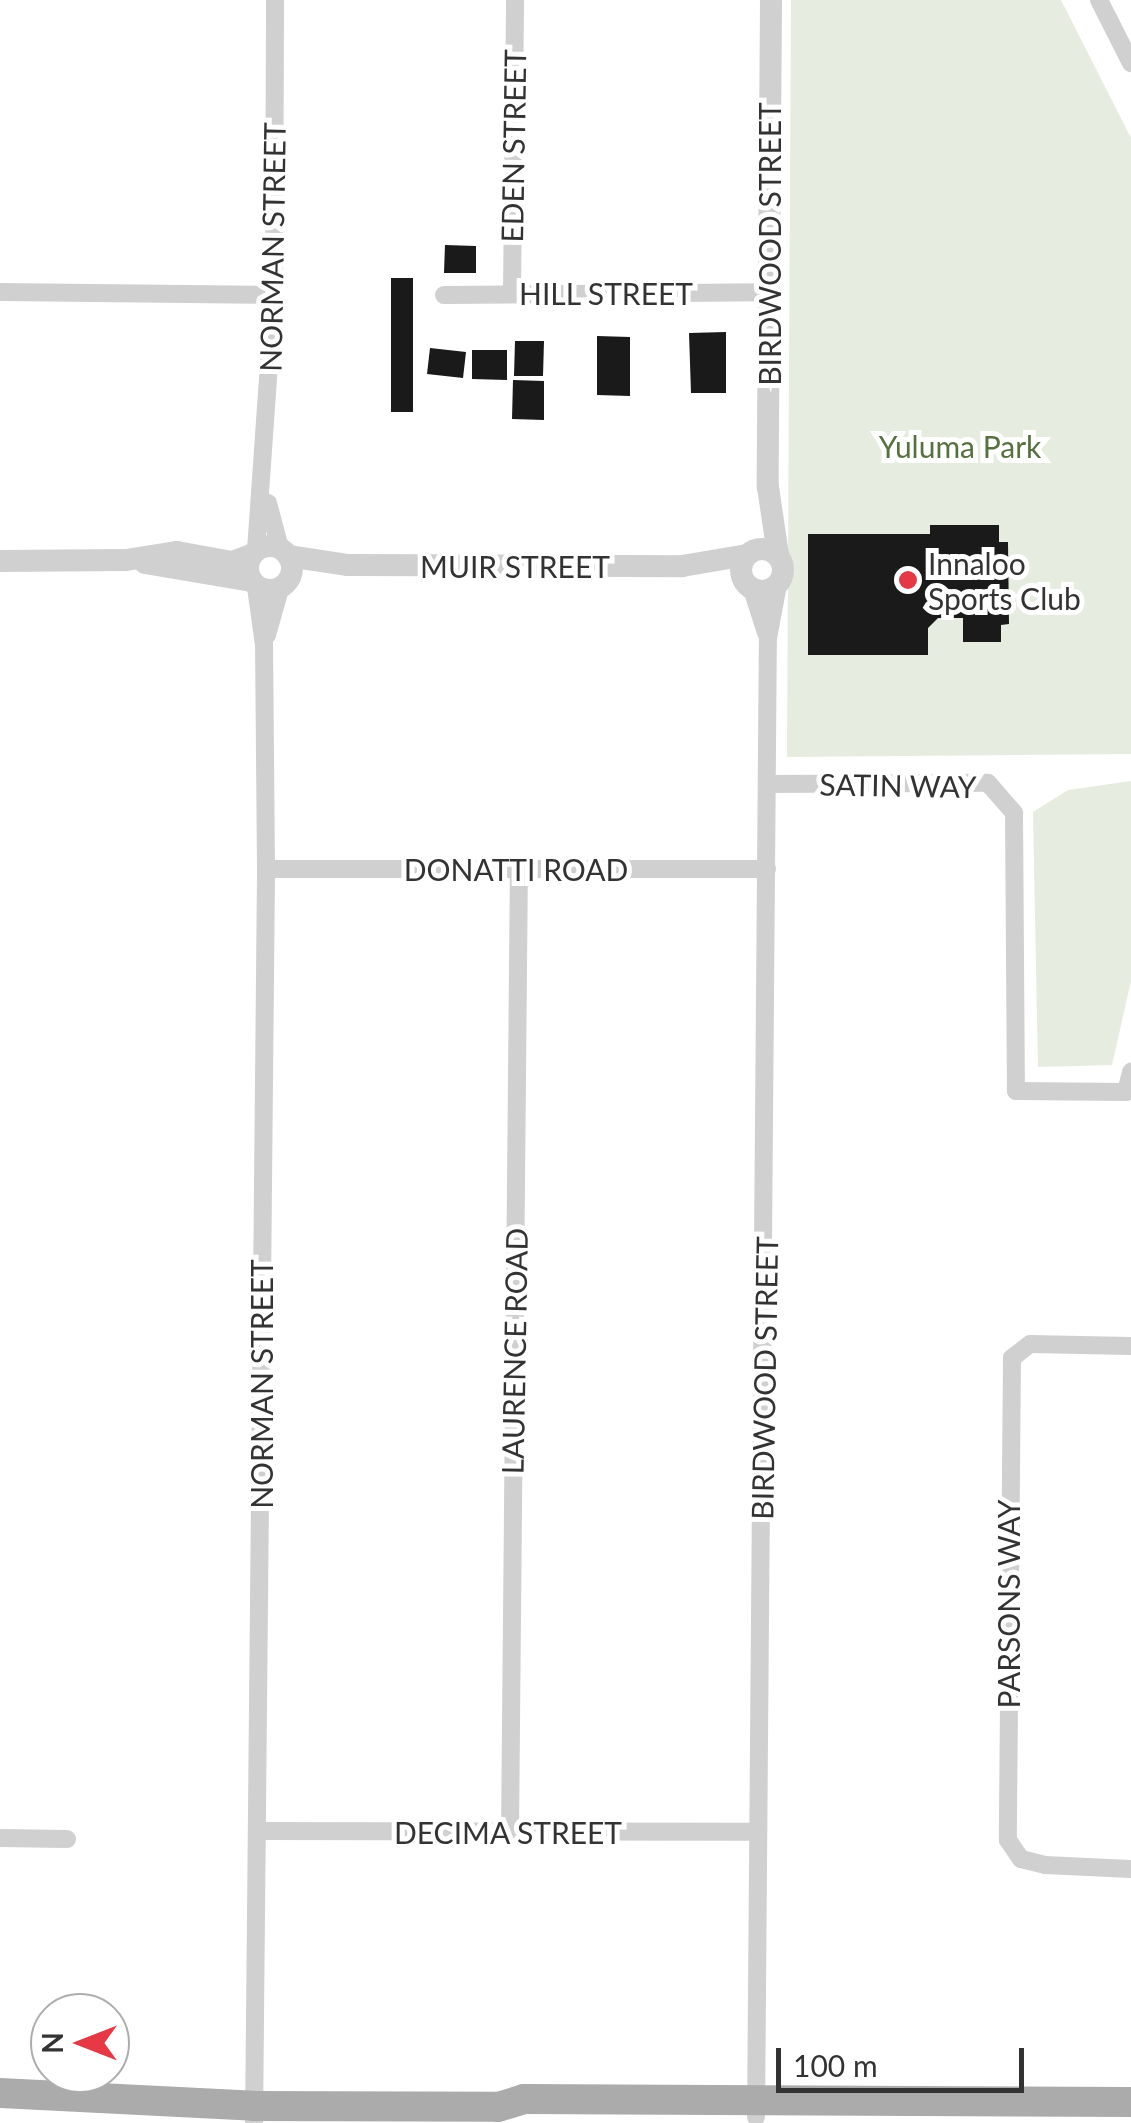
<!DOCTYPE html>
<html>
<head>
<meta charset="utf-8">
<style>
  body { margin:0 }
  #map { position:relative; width:1131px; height:2123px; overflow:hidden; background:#fff; font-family:Lato,sans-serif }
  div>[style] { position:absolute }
  .green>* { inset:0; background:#e6ecdf }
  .building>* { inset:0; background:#1a1a1a }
  .minor>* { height:18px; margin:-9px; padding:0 9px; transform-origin:9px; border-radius:9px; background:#d0d0d0 }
  .tertiary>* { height:22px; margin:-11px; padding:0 11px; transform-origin:11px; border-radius:11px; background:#d0d0d0 }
  .tertiary>.ring { margin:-11px; padding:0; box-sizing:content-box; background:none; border:22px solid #d0d0d0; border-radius:50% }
  .primary>* { height:30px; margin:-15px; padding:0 15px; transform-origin:15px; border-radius:15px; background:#ababab }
  .dots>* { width:28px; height:28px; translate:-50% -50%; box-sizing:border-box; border:5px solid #fff; border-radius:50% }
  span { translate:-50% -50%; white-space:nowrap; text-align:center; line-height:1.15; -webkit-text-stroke:10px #fff; paint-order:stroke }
  .street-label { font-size:30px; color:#333 }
  .park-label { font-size:30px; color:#56703f }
  .poi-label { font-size:30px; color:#333 }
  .left { translate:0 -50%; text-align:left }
  .north { position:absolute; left:30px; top:1993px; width:100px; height:100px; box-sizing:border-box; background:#fff; border:2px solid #adadad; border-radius:50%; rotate:270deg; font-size:28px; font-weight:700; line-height:40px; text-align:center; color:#333 }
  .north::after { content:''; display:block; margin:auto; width:35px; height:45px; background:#e63946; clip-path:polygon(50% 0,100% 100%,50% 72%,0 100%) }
  .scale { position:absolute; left:776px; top:2048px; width:248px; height:45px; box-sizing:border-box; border:5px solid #333; border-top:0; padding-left:12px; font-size:30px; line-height:35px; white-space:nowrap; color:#333; -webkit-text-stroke:8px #fff; paint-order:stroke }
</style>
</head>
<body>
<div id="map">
  <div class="green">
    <i style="clip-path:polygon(791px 0,1061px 0,1131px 138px,1131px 754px,787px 757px)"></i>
    <i style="clip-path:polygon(1131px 781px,1131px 981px,1112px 1065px,1038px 1067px,1033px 812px,1068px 790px)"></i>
  </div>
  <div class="building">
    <i style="clip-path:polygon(445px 245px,476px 246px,476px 273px,444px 273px)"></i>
    <i style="clip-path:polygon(391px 278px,413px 278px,413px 412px,391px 412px)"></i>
    <i style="clip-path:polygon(726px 332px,726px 393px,691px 393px,689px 333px)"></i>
    <i style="clip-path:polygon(597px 336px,630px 337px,630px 396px,597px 395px)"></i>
    <i style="clip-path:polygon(515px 341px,544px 341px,543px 376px,514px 376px)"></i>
    <i style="clip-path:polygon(430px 348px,466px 352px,463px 378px,427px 374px)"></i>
    <i style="clip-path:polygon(472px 350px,507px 350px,507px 380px,472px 379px)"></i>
    <i style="clip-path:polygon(513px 380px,544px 381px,544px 420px,512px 419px)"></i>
    <i style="clip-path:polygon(930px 525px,999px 525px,999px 542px,1008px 542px,1009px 624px,1001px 625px,1001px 642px,963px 642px,963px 618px,938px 618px,928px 628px,928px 655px,808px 655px,808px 534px,930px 534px)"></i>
  </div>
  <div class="minor">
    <i style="left:1099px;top:0;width:71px;rotate:63.1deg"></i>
    <i style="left:0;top:292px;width:274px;rotate:0.6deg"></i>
    <i style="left:512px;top:293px;width:293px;rotate:-89.4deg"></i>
    <i style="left:444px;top:295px;width:324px;rotate:-0.5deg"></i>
    <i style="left:268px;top:503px;width:47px;rotate:75.1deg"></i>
    <i style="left:256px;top:550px;width:256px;rotate:-86deg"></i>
    <i style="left:274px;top:295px;width:295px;rotate:-89.8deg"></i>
    <i style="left:752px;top:589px;width:46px;rotate:72.3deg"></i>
    <i style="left:267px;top:635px;width:48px;rotate:-74.2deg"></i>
    <i style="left:769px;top:784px;width:219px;rotate:-0.3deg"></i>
    <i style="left:988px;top:783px;width:40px;rotate:49deg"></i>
    <i style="left:1014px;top:813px;width:278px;rotate:89.6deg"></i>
    <i style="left:1016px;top:1091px;width:110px;rotate:0.5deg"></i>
    <i style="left:1126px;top:1092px;width:21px;rotate:-76deg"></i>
    <i style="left:266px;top:869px;width:501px"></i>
    <i style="left:1131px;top:1346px;width:101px;rotate:-178.9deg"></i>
    <i style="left:1030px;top:1344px;width:23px;rotate:142deg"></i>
    <i style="left:1012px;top:1358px;width:482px;rotate:90.5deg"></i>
    <i style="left:1008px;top:1840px;width:23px;rotate:56deg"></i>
    <i style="left:1021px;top:1859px;width:25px;rotate:14deg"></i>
    <i style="left:1045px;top:1865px;width:86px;rotate:2.7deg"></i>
    <i style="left:260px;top:1831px;width:497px;rotate:0.1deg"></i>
    <i style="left:510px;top:1833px;width:964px;rotate:-89.47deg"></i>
    <i style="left:0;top:1838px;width:67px;rotate:0.9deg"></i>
    <i style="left:756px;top:2117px;width:1479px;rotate:-89.54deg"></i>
    <i style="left:768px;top:638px;width:54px;rotate:-79.3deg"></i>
    <i style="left:254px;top:2123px;width:1254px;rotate:-89.45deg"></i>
    <i style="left:266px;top:869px;width:224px;rotate:-90.5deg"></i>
    <i style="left:264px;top:645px;width:59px;rotate:-97.9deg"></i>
  </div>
  <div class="tertiary">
    <i style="left:771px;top:0;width:487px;rotate:90.4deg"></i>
    <i style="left:768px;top:487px;width:69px;rotate:81.6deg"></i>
    <i class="ring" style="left:248px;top:546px;width:22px;height:22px"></i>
    <i class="ring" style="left:741px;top:549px;width:20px;height:20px"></i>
    <i style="left:288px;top:556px;width:61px;rotate:8.5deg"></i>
    <i style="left:348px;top:565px;width:334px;rotate:0.2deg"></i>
    <i style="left:682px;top:566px;width:66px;rotate:-9.6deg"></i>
    <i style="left:0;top:561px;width:126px;rotate:-0.5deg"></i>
    <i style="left:126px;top:560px;width:52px;rotate:-8.9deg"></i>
    <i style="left:177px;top:552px;width:56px;rotate:10.3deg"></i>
    <i style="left:232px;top:562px;width:20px;rotate:-20deg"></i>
    <i style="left:145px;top:563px;width:108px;rotate:9.6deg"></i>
  </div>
  <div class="primary">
    <i style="left:0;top:2093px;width:254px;rotate:2.9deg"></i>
    <i style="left:254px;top:2106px;width:244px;rotate:0.2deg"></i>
    <i style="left:498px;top:2107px;width:27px;rotate:-17deg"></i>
    <i style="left:524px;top:2099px;width:607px;rotate:0.28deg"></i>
  </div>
  <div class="dots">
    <i style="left:908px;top:580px;background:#e63946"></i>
  </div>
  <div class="street-label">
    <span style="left:513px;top:146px;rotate:-89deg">EDEN STREET</span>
    <span style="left:769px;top:244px;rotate:-90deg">BIRDWOOD STREET</span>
    <span style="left:272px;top:247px;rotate:-89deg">NORMAN STREET</span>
    <span style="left:606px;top:293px">HILL STREET</span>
    <span style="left:515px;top:566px">MUIR STREET</span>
    <span style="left:898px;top:785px;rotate:1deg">SATIN WAY</span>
    <span style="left:516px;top:869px">DONATTI ROAD</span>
    <span style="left:514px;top:1351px;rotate:-89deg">LAURENCE ROAD</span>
    <span style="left:764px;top:1378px;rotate:-89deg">BIRDWOOD STREET</span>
    <span style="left:261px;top:1384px;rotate:-90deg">NORMAN STREET</span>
    <span style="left:1008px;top:1604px;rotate:-90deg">PARSONS WAY</span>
    <span style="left:508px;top:1832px">DECIMA STREET</span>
  </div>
  <div class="park-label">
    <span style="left:960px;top:446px">Yuluma Park</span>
  </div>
  <div class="poi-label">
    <span class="left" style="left:928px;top:580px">Innaloo<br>Sports Club</span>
  </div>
  <div class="north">N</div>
  <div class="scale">100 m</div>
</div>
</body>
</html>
